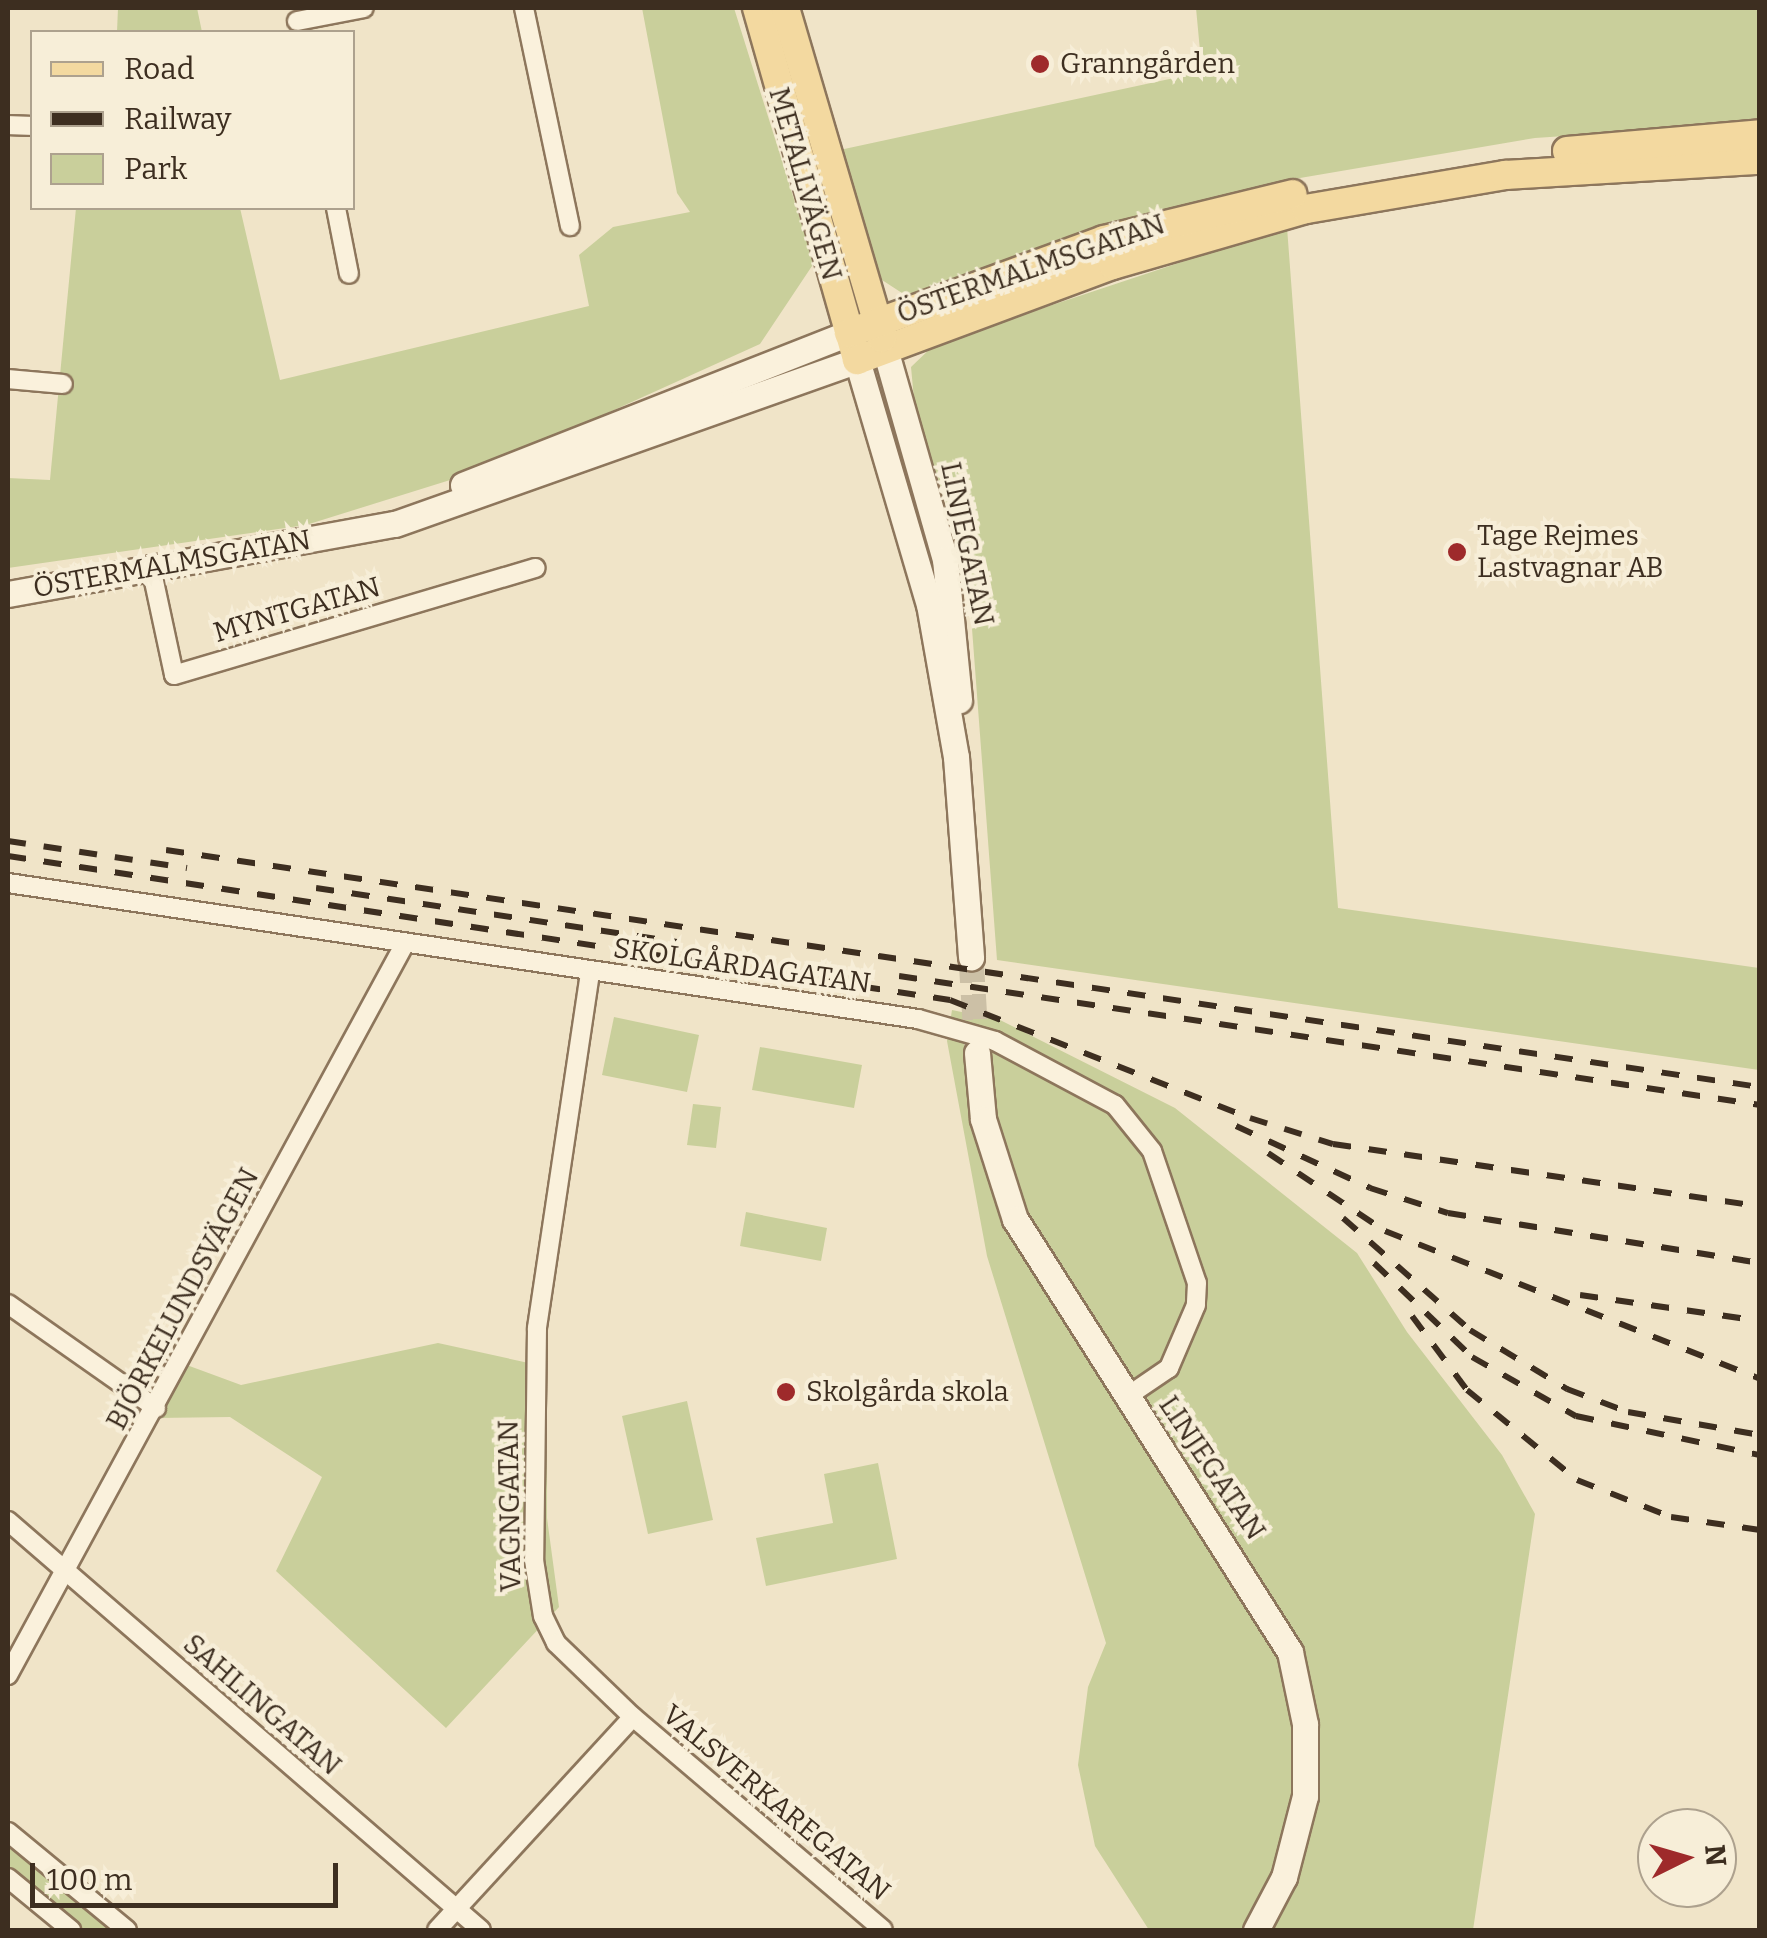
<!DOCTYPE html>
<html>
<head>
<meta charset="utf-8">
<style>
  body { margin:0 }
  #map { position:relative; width:1767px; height:1938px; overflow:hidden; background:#f0e4c8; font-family:Bitter,serif }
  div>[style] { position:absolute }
  .green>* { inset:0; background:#c9cf9b }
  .secondary-tunnel>* { height:25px; margin-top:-12.5px; transform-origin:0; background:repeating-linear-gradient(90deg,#ccc0a6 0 25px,transparent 0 37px) }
  .roads { filter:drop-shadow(2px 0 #8d765c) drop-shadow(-2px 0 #8d765c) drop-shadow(0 2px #8d765c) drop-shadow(0 -2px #8d765c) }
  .street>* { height:18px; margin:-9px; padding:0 9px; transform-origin:9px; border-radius:9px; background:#faf1dc }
  .secondary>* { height:25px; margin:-12.5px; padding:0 12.5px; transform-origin:12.5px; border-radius:12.5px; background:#faf1dc }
  .primary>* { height:28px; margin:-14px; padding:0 14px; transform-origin:14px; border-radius:14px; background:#f3d9a0 }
  .rail>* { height:6px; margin-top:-3px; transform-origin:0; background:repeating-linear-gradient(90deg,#3d2e20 0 18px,transparent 0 36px) }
  .dots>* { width:28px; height:28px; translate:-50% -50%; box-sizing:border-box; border:5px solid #f7eed8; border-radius:50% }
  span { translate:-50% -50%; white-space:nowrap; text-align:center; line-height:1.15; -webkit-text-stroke:8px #f7eed8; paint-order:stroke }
  .poi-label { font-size:28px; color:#3d2e20 }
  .left { translate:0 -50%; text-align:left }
  .street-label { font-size:28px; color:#3d2e20 }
  .frame { position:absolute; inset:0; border:10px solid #3d2e20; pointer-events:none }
  .legend { position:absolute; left:30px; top:30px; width:325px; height:180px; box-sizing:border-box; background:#f7eed8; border:2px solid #ada18e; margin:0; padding:12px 18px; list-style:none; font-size:30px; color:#3d2e20 }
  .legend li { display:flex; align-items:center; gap:20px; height:50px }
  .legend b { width:50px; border:2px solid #ada18e }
  .north { position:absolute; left:1637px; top:1808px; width:100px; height:100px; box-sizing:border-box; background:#f7eed8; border:2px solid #ada18e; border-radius:50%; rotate:85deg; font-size:28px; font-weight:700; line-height:40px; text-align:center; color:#3d2e20 }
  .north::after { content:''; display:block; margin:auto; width:35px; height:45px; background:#9e2a2b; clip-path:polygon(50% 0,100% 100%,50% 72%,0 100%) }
  .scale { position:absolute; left:30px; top:1863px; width:308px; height:45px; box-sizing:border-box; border:5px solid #3d2e20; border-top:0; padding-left:12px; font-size:30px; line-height:35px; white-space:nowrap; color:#3d2e20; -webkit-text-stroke:8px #f7eed8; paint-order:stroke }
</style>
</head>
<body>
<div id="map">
  <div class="green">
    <i style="clip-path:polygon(118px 8px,197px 8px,202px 32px,117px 32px)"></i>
    <i style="clip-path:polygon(642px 8px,734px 8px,814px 263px,760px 344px,479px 471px,306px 525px,8px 568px,8px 478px,50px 480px,76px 208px,240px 208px,280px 380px,589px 306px,579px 255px,613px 227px,690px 212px,677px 193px)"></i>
    <i style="clip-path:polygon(1196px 8px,1759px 8px,1759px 123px,1535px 138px,1300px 178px,1190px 205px,921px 293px,902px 293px,882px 280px,835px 151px,1202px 72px)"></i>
    <i style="clip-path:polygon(1287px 227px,1338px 908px,1759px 968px,1759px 1070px,997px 960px,970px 602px,955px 529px,915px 410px,911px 367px,935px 344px)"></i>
    <i style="clip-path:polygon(952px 1010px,1000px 1020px,1175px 1108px,1357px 1253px,1407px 1332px,1502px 1455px,1535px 1514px,1473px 1930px,1149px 1930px,1095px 1846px,1078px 1765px,1088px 1687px,1106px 1643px,987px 1256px,947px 1041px)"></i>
    <i style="clip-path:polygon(614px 1017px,699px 1035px,687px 1092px,602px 1075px)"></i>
    <i style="clip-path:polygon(760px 1047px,862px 1065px,854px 1108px,752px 1090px)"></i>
    <i style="clip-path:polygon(693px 1104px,721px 1107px,716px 1148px,687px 1145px)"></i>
    <i style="clip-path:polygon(746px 1212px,827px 1228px,821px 1261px,740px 1246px)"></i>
    <i style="clip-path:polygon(438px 1343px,547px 1367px,547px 1518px,559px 1607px,446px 1728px,276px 1571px,322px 1477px,230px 1417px,156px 1418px,184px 1364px,241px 1385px)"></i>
    <i style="clip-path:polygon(687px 1401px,713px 1520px,648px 1534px,622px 1416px)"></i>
    <i style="clip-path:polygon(878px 1463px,897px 1559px,766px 1586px,756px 1538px,833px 1523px,824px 1474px)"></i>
    <i style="clip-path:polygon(8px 1834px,132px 1930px,72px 1930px,8px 1876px)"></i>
  </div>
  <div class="secondary-tunnel">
    <i style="left:971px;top:957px;width:96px;rotate:86.4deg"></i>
  </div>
  <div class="roads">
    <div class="street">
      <i style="left:524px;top:8px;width:223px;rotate:78.1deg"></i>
      <i style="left:297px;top:21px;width:68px;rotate:-11deg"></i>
      <i style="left:8px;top:125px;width:24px;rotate:2deg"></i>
      <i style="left:336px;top:208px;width:67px;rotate:78.9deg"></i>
      <i style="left:8px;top:379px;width:55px;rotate:5.2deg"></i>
      <i style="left:152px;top:572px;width:105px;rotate:77.9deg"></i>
      <i style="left:174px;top:675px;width:377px;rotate:-16.5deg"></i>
      <i style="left:8px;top:883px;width:920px;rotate:8.5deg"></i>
      <i style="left:918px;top:1019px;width:80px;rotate:15.9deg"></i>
      <i style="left:995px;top:1041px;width:136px;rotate:28.1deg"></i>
      <i style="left:1115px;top:1105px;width:59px;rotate:51.2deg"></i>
      <i style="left:1152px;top:1151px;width:139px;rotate:71.2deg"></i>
      <i style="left:1197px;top:1283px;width:22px;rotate:93deg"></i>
      <i style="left:1196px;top:1305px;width:69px;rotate:113.2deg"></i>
      <i style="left:1169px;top:1368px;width:50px;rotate:145.7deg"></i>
      <i style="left:590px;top:973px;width:359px;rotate:98.5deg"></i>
      <i style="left:537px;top:1328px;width:232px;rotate:90.7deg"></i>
      <i style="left:534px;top:1560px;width:57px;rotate:80.9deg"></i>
      <i style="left:543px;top:1616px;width:30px;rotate:64deg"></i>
      <i style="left:556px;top:1643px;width:107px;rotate:43.9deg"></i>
      <i style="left:633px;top:1717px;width:328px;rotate:40.4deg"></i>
      <i style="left:8px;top:1304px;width:181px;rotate:35.1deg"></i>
      <i style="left:8px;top:1521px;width:625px;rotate:40.85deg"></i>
      <i style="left:8px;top:1675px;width:828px;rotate:-61.52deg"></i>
      <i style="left:8px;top:1832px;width:154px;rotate:39.5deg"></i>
      <i style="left:8px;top:1878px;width:82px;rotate:39.5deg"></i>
      <i style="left:437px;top:1930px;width:289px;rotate:-47.4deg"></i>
    </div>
    <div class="secondary">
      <i style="left:885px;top:349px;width:218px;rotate:74.1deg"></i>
      <i style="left:945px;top:559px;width:142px;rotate:84.3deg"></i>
      <i style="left:463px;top:485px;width:415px;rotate:-21.5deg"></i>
      <i style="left:8px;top:594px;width:393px;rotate:-10.3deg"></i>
      <i style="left:395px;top:524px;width:490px;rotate:-19.5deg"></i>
      <i style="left:857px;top:360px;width:254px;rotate:73.6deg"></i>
      <i style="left:929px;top:604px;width:155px;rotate:80deg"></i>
      <i style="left:956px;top:757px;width:201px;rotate:85.7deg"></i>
      <i style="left:977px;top:1053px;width:66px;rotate:84.8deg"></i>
      <i style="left:983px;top:1119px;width:105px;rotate:72.3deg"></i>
      <i style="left:1015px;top:1219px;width:513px;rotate:57.58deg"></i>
      <i style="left:1290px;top:1652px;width:74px;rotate:78.2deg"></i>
      <i style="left:1305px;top:1724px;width:72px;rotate:90deg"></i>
      <i style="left:1305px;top:1796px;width:84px;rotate:104.5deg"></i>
      <i style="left:1284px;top:1877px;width:60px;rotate:117.8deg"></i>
    </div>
    <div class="primary">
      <i style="left:757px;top:8px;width:366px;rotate:74.1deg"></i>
      <i style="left:857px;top:360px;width:273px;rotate:-20.4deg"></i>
      <i style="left:1113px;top:265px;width:201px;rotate:-16.2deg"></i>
      <i style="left:1306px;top:209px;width:202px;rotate:-9.7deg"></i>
      <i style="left:1505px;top:175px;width:255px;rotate:-3.4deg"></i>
      <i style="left:785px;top:8px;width:344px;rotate:73.6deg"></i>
      <i style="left:1567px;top:151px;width:194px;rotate:-5deg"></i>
      <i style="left:849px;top:333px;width:271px;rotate:-20deg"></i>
      <i style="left:1104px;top:240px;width:194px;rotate:-13.7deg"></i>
    </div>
  </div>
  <div class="rail">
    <i style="left:8px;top:841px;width:181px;rotate:8.6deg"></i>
    <i style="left:166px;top:850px;width:1612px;rotate:8.46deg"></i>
    <i style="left:8px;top:856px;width:953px;rotate:8.69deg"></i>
    <i style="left:950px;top:1000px;width:322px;rotate:21.5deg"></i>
    <i style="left:1250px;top:1118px;width:87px;rotate:17.4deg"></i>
    <i style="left:1333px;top:1144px;width:431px;rotate:8.3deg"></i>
    <i style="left:316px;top:888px;width:365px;rotate:8.5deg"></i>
    <i style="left:899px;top:976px;width:871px;rotate:8.52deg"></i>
    <i style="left:1236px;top:1126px;width:148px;rotate:24.8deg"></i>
    <i style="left:1370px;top:1188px;width:82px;rotate:17.8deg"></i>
    <i style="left:1448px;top:1213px;width:316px;rotate:9.1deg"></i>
    <i style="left:1268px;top:1153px;width:141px;rotate:33.7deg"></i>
    <i style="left:1385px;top:1231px;width:403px;rotate:21.5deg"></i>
    <i style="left:1343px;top:1218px;width:169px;rotate:41.4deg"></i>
    <i style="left:1470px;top:1330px;width:114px;rotate:31.3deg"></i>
    <i style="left:1567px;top:1389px;width:65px;rotate:20.7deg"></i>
    <i style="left:1628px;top:1412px;width:134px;rotate:9.9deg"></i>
    <i style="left:1374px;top:1263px;width:136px;rotate:43.8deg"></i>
    <i style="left:1472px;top:1357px;width:120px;rotate:29.6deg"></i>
    <i style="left:1576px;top:1416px;width:188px;rotate:12deg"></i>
    <i style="left:1580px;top:1295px;width:182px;rotate:8.2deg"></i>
    <i style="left:1412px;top:1316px;width:92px;rotate:53.4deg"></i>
    <i style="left:1467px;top:1390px;width:142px;rotate:39.3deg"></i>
    <i style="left:1577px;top:1480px;width:101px;rotate:21.5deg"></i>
    <i style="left:1671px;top:1517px;width:90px;rotate:8.3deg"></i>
  </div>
  <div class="dots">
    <i style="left:1040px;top:64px;background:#9e2a2b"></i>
    <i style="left:1457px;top:552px;background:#9e2a2b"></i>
    <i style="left:786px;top:1392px;background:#9e2a2b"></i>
  </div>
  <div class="poi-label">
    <span class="left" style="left:1060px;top:64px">Granngården</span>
    <span class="left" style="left:1477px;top:552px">Tage Rejmes<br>Lastvagnar AB</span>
    <span class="left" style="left:806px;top:1392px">Skolgårda skola</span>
  </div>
  <div class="street-label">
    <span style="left:805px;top:184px;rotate:74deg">METALLVÄGEN</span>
    <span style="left:1031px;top:269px;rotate:-19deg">ÖSTERMALMSGATAN</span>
    <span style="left:967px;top:544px;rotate:78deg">LINJEGATAN</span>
    <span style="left:172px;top:564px;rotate:-10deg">ÖSTERMALMSGATAN</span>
    <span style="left:297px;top:610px;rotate:-16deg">MYNTGATAN</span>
    <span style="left:742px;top:966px;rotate:8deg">SKOLGÅRDAGATAN</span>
    <span style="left:183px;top:1299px;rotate:-62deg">BJÖRKELUNDSVÄGEN</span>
    <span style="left:1212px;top:1468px;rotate:56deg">LINJEGATAN</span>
    <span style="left:510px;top:1506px;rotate:-91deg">VAGNGATAN</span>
    <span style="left:262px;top:1705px;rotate:41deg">SAHLINGATAN</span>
    <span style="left:776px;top:1803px;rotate:40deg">VALSVERKAREGATAN</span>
  </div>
  <div class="frame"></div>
  <ul class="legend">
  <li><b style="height:12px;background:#f3d9a0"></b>Road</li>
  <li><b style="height:12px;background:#3d2e20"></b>Railway</li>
  <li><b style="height:28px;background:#c9cf9b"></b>Park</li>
  </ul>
  <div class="north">N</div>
  <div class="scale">100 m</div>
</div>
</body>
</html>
